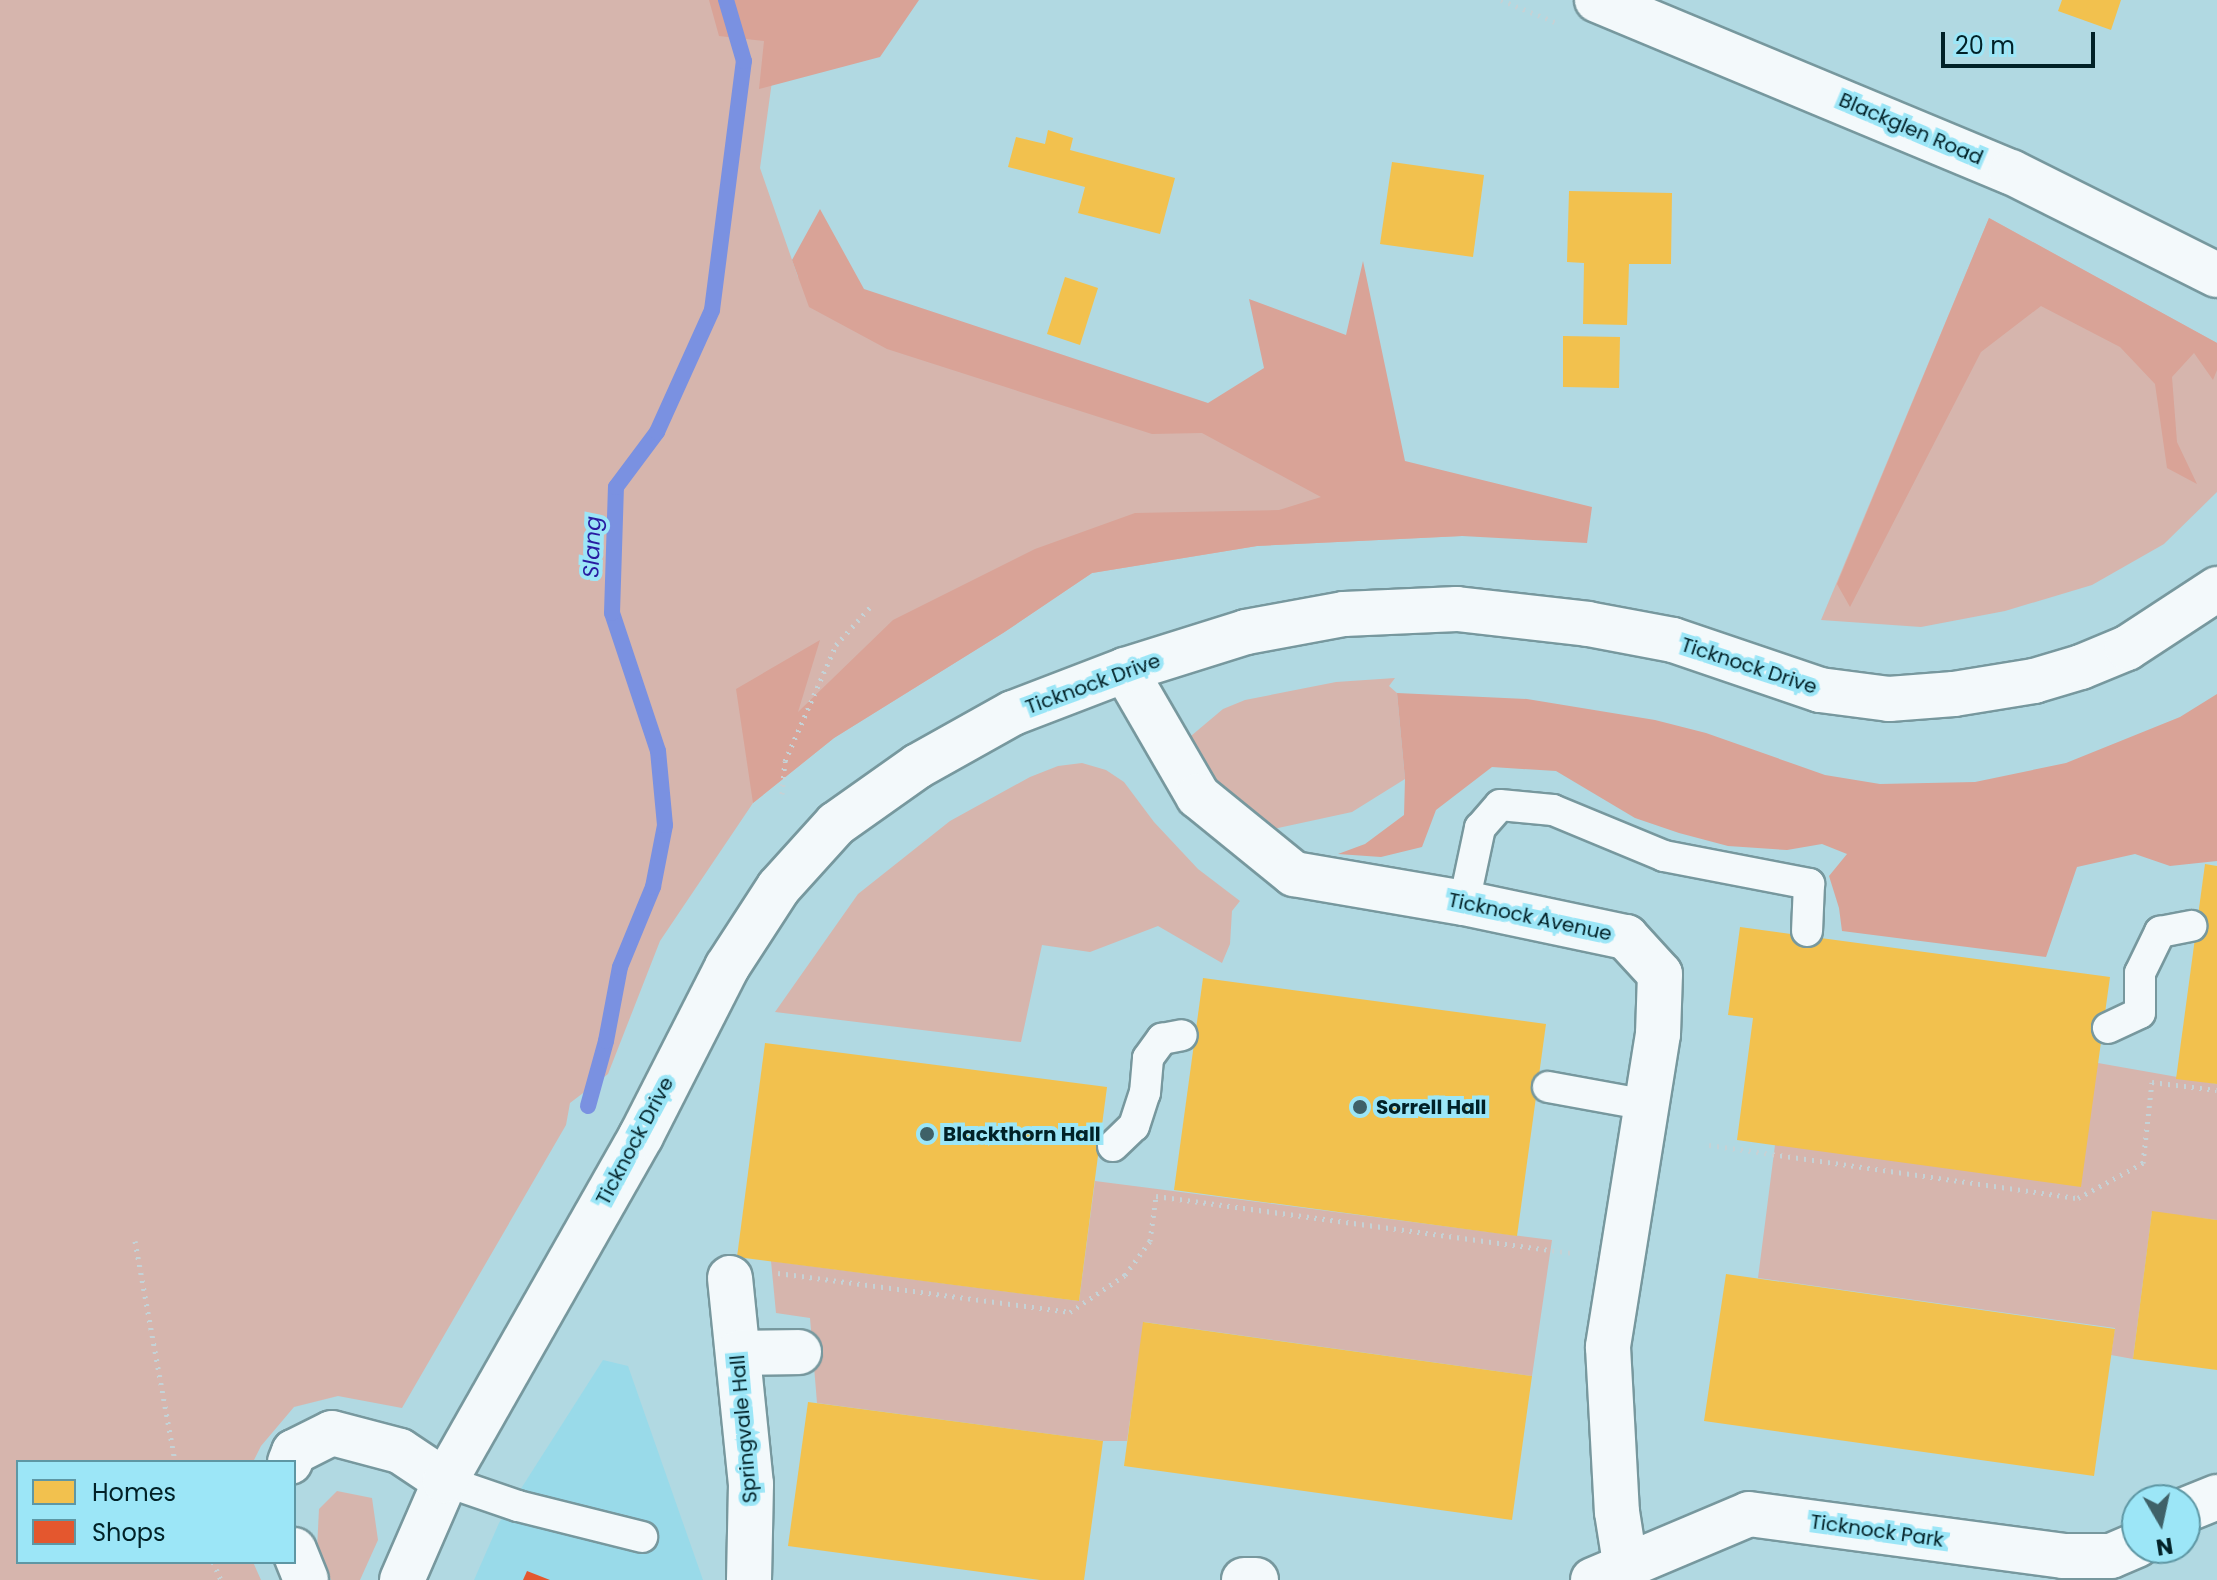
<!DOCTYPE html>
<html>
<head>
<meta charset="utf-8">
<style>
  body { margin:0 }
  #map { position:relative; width:2217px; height:1580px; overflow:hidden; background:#b1d9e2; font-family:Poppins,sans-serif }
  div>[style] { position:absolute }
  .built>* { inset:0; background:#99dae9 }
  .green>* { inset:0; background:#d6b5ad }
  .forest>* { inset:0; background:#d9a397 }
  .homes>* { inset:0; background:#f2c14e }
  .shops>* { inset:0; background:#e4572e }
  .stream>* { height:16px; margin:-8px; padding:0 8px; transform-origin:8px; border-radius:8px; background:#7a91e1 }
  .path>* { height:5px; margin-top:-2.5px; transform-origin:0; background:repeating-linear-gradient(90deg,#c5d2d6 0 2px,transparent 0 8px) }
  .roads { filter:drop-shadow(2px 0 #77989e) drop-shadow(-2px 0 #77989e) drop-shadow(0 2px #77989e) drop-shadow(0 -2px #77989e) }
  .service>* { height:30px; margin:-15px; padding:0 15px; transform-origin:15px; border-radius:15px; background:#f3f9fb }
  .minor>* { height:44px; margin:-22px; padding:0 22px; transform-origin:22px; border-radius:22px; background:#f3f9fb }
  .tertiary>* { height:44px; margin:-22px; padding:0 22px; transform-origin:22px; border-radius:22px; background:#f3f9fb }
  .dots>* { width:22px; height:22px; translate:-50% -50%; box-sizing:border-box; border:4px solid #9ce6f7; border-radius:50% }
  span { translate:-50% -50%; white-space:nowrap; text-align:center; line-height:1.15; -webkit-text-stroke:8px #9ce6f7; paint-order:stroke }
  .street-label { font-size:20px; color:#012127 }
  .poi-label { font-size:20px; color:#012127; font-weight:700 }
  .left { translate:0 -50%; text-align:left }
  .water-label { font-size:22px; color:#281ca1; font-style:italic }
  .legend { position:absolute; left:16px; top:1460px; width:280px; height:104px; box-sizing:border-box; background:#9ce6f7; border:2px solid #5e97a4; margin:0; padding:10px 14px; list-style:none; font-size:24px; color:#012127 }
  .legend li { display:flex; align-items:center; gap:16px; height:40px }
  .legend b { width:40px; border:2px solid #5e97a4 }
  .north { position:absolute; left:2121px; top:1484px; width:80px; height:80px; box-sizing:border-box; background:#9ce6f7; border:2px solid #5e97a4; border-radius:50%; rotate:171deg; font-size:22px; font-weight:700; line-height:32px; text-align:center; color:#012127 }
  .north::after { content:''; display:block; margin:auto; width:28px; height:36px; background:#3f6168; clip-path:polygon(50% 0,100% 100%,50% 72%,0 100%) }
  .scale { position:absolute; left:1941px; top:32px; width:154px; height:36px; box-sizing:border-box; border:4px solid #012127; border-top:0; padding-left:10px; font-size:24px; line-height:28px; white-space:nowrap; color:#012127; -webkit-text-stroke:6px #9ce6f7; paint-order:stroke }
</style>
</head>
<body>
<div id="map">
  <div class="built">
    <i style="clip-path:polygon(603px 1360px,628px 1366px,703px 1580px,474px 1580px,499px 1523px)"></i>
  </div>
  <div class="green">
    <i style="clip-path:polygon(0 0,780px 0,782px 9px,760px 168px,798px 277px,1259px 439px,1462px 536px,1257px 546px,1092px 573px,1003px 633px,834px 738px,753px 803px,660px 941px,608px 1074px,570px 1103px,566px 1125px,402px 1408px,338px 1396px,294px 1407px,261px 1446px,253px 1462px,18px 1462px,18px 1562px,253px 1562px,261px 1580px,0 1580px)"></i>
    <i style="clip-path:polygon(1989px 218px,2217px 343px,2217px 492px,2164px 544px,2092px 585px,2005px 611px,1921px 627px,1821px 620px)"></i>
    <i style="clip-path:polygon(1395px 678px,1389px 686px,1397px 693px,1405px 779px,1352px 812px,1269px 830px,1226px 800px,1185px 741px,1223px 709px,1245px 700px,1336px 682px)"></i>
    <i style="clip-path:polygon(1082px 763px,1106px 770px,1124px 782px,1154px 822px,1198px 869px,1240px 901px,1232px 911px,1230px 944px,1222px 963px,1158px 926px,1090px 952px,1042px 945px,1021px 1042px,775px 1012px,858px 894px,950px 821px,1030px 777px,1058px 766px)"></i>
    <i style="clip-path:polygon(2098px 1063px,2217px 1084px,2217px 1220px,2152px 1212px,2133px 1359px,2111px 1355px,2115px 1328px,1758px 1278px,1775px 1145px)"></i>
    <i style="clip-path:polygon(1095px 1181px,1552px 1240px,1532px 1376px,1144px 1322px,1127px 1441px,1103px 1441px,817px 1403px,810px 1318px,776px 1313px,771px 1261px,1079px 1301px)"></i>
    <i style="clip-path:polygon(337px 1491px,372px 1498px,378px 1540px,360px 1580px,331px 1580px,317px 1549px,319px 1509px)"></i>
  </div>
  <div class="forest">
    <i style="clip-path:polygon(709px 0,919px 0,880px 57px,759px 89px,764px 41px,719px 36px)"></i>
    <i style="clip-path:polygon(820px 209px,864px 289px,1208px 403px,1264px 368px,1249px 299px,1346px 335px,1363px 261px,1405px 461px,1592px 507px,1587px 543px,1462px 536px,1257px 546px,1092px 573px,1003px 633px,834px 738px,753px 803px,736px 689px,820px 640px,798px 712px,893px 620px,1035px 549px,1135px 513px,1279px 510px,1321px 497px,1202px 433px,1152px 434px,887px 349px,809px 307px,792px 260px)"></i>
    <i style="clip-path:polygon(1989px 218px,2217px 343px,2217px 370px,2213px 380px,2194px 353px,2172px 377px,2177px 442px,2197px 484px,2167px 468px,2155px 384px,2120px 347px,2041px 306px,1981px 352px,1850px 607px,1837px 584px)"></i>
    <i style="clip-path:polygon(1397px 693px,1527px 699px,1655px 720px,1706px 733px,1825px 775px,1880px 784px,1975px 782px,2066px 763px,2180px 717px,2217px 694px,2217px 861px,2170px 866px,2135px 854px,2077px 867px,2046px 957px,1842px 931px,1839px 908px,1829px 876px,1847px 854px,1822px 844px,1787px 850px,1728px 846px,1679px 833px,1635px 818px,1556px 771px,1492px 767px,1436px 810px,1422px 847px,1381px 857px,1338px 854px,1365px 844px,1404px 815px,1405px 779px)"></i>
  </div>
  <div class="homes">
    <i style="clip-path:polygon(2062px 0,2121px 0,2111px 30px,2058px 11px)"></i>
    <i style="clip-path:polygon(1048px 130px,1073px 138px,1070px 150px,1175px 178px,1160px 234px,1078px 213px,1085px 187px,1008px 167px,1016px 137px,1045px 144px)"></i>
    <i style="clip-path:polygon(1392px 162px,1484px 175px,1473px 257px,1380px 244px)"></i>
    <i style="clip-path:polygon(1569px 191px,1672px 193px,1671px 264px,1629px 264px,1627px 325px,1583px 324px,1584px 263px,1567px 262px)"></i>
    <i style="clip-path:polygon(1065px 277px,1098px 288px,1080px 345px,1047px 334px)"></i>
    <i style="clip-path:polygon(1563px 336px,1620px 337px,1619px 388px,1563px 387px)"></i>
    <i style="clip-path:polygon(2205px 864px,2217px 866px,2217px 1084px,2176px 1079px)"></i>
    <i style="clip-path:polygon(1740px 927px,2110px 977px,2081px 1187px,1737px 1140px,1753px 1018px,1728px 1015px)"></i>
    <i style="clip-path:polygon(1203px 978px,1546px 1024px,1517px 1236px,1174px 1190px)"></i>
    <i style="clip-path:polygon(765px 1043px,1107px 1087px,1079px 1301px,737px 1257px)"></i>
    <i style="clip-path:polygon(2152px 1211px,2217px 1220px,2217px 1370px,2133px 1359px)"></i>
    <i style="clip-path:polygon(1726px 1274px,2115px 1329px,2094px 1476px,1704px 1421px)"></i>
    <i style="clip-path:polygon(1143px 1322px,1532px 1376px,1512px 1520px,1124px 1466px)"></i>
    <i style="clip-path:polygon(808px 1402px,1103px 1441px,1084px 1580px,1040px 1580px,788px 1546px)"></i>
  </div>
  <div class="shops">
    <i style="clip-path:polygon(527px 1571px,550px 1580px,523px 1580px)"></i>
  </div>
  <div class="stream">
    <i style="left:588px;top:1106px;width:67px;rotate:-74.5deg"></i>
    <i style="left:606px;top:1041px;width:75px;rotate:-79.3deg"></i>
    <i style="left:620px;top:967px;width:87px;rotate:-67.6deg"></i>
    <i style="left:653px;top:887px;width:63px;rotate:-79deg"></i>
    <i style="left:665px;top:825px;width:74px;rotate:-95.4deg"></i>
    <i style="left:658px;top:751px;width:145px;rotate:-108.4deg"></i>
    <i style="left:612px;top:613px;width:126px;rotate:-88.2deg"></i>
    <i style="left:616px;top:487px;width:69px;rotate:-53.3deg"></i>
    <i style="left:657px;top:432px;width:134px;rotate:-65.7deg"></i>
    <i style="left:712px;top:310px;width:251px;rotate:-82.7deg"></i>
    <i style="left:744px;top:61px;width:64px;rotate:-106.4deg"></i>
  </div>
  <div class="path">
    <i style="left:1501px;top:0;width:58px;rotate:22.2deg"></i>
    <i style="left:782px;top:794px;width:33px;rotate:-85deg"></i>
    <i style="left:785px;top:761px;width:127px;rotate:-66.3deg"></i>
    <i style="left:836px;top:645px;width:52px;rotate:-48.1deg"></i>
    <i style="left:1709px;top:1145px;width:373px;rotate:8.2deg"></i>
    <i style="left:2078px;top:1198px;width:74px;rotate:-28.3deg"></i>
    <i style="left:2143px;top:1163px;width:81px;rotate:-83.7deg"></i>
    <i style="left:2152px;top:1082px;width:65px;rotate:7deg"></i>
    <i style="left:135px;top:1241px;width:225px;rotate:79.7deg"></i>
    <i style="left:778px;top:1273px;width:295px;rotate:7.6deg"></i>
    <i style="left:1070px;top:1312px;width:66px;rotate:-33.9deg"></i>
    <i style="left:1125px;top:1275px;width:42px;rotate:-53.7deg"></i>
    <i style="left:1150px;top:1241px;width:45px;rotate:-82.4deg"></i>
    <i style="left:1156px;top:1196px;width:421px;rotate:7.8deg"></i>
    <i style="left:213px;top:1562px;width:20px;rotate:66deg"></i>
  </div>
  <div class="roads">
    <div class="service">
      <i style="left:1464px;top:903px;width:77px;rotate:-78deg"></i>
      <i style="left:1480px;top:828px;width:30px;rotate:-49deg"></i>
      <i style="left:1500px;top:805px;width:53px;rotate:5.4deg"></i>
      <i style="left:1553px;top:810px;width:120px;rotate:22.5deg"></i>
      <i style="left:1664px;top:856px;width:148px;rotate:10.9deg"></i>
      <i style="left:1809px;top:884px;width:47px;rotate:92.4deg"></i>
      <i style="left:2108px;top:1028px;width:35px;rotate:-25deg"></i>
      <i style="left:2140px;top:1013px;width:40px;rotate:-90deg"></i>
      <i style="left:2140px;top:973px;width:46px;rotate:-64deg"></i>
      <i style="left:2160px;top:932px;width:32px;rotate:-11deg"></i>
      <i style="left:1548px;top:1087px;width:101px;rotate:10.3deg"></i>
      <i style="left:1113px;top:1146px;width:29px;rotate:-44deg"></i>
      <i style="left:1134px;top:1126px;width:35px;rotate:-72deg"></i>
      <i style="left:1145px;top:1093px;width:35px;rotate:-85deg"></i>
      <i style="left:1148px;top:1058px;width:24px;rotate:-54deg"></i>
      <i style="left:1162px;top:1039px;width:20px;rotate:-11deg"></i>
      <i style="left:445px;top:1481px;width:77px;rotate:18.9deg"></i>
      <i style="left:518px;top:1506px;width:128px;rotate:14deg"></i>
    </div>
    <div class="minor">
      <i style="left:1125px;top:670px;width:146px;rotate:59.9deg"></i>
      <i style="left:1198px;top:796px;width:124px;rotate:39.1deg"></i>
      <i style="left:1294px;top:874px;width:172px;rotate:9.7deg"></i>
      <i style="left:1464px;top:903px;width:166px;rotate:11.9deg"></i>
      <i style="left:1626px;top:937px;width:50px;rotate:47.4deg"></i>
      <i style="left:1660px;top:974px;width:60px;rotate:91.9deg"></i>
      <i style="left:1658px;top:1034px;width:317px;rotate:99.1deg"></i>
      <i style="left:1608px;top:1347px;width:165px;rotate:86.9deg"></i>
      <i style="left:1617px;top:1512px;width:58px;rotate:81deg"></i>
      <i style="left:730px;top:1278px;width:207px;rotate:84.2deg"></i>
      <i style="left:751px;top:1484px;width:96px;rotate:91.2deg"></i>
      <i style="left:738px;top:1353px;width:61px;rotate:-0.9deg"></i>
      <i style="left:290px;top:1462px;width:11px;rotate:-68deg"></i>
      <i style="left:294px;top:1452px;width:42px;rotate:-26.6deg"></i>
      <i style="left:332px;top:1433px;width:70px;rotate:14.8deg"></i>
      <i style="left:400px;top:1451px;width:54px;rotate:33.7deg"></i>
      <i style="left:2185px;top:1510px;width:35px;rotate:-22deg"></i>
      <i style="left:294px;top:1550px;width:32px;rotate:68deg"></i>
      <i style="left:402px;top:1580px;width:108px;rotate:-66.5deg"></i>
      <i style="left:445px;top:1481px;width:397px;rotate:-60.4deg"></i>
      <i style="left:641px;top:1136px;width:190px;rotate:-63deg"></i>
      <i style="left:727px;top:967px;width:95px;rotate:-57deg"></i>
      <i style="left:779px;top:887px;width:85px;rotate:-47.9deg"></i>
      <i style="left:836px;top:824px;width:100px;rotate:-35.3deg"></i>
      <i style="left:918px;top:766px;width:109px;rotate:-29.2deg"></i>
      <i style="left:1013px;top:713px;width:120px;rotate:-21deg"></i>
      <i style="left:1125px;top:670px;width:127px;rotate:-17.4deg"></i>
      <i style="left:1246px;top:632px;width:100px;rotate:-10.4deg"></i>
      <i style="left:1344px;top:614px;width:113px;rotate:-2.5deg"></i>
      <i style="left:1457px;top:609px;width:132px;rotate:6.5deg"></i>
      <i style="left:1588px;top:624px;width:86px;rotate:10.7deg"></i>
      <i style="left:1673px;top:640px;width:155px;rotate:18.8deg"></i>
      <i style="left:1820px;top:690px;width:70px;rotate:7.4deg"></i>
      <i style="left:1889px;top:699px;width:65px;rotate:-4.4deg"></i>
      <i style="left:1954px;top:694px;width:81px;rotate:-9.2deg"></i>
      <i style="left:2034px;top:681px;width:49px;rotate:-16.6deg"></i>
      <i style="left:2081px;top:667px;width:50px;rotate:-22.4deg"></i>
      <i style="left:2127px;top:648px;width:108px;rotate:-33.2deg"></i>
      <i style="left:1244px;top:1580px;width:12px"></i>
      <i style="left:1593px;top:1580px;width:169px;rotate:-22.9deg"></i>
      <i style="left:1749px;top:1514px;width:317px;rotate:7.6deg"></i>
      <i style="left:2063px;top:1556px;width:48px"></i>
      <i style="left:2111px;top:1556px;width:28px;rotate:-23deg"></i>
    </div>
    <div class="tertiary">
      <i style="left:1597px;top:0;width:448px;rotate:22.6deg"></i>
      <i style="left:2011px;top:172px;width:230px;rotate:26.6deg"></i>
    </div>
  </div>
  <div class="dots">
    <i style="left:1360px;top:1107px;background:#3f6168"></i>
    <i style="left:927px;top:1134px;background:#3f6168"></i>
  </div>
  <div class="street-label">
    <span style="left:1911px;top:129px;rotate:23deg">Blackglen Road</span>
    <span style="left:1749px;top:666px;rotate:18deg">Ticknock Drive</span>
    <span style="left:1093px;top:684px;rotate:-20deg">Ticknock Drive</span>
    <span style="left:1530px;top:917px;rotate:12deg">Ticknock Avenue</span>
    <span style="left:635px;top:1141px;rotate:-62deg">Ticknock Drive</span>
    <span style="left:744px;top:1429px;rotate:-95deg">Springvale Hall</span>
    <span style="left:1877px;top:1531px;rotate:8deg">Ticknock Park</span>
  </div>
  <div class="poi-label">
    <span class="left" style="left:1376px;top:1107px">Sorrell Hall</span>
    <span class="left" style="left:943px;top:1134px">Blackthorn Hall</span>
  </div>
  <div class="water-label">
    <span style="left:592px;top:547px;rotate:-88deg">Slang</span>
  </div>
  <ul class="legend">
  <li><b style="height:22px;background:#f2c14e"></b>Homes</li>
  <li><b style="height:22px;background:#e4572e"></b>Shops</li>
  </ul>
  <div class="north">N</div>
  <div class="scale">20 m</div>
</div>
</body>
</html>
